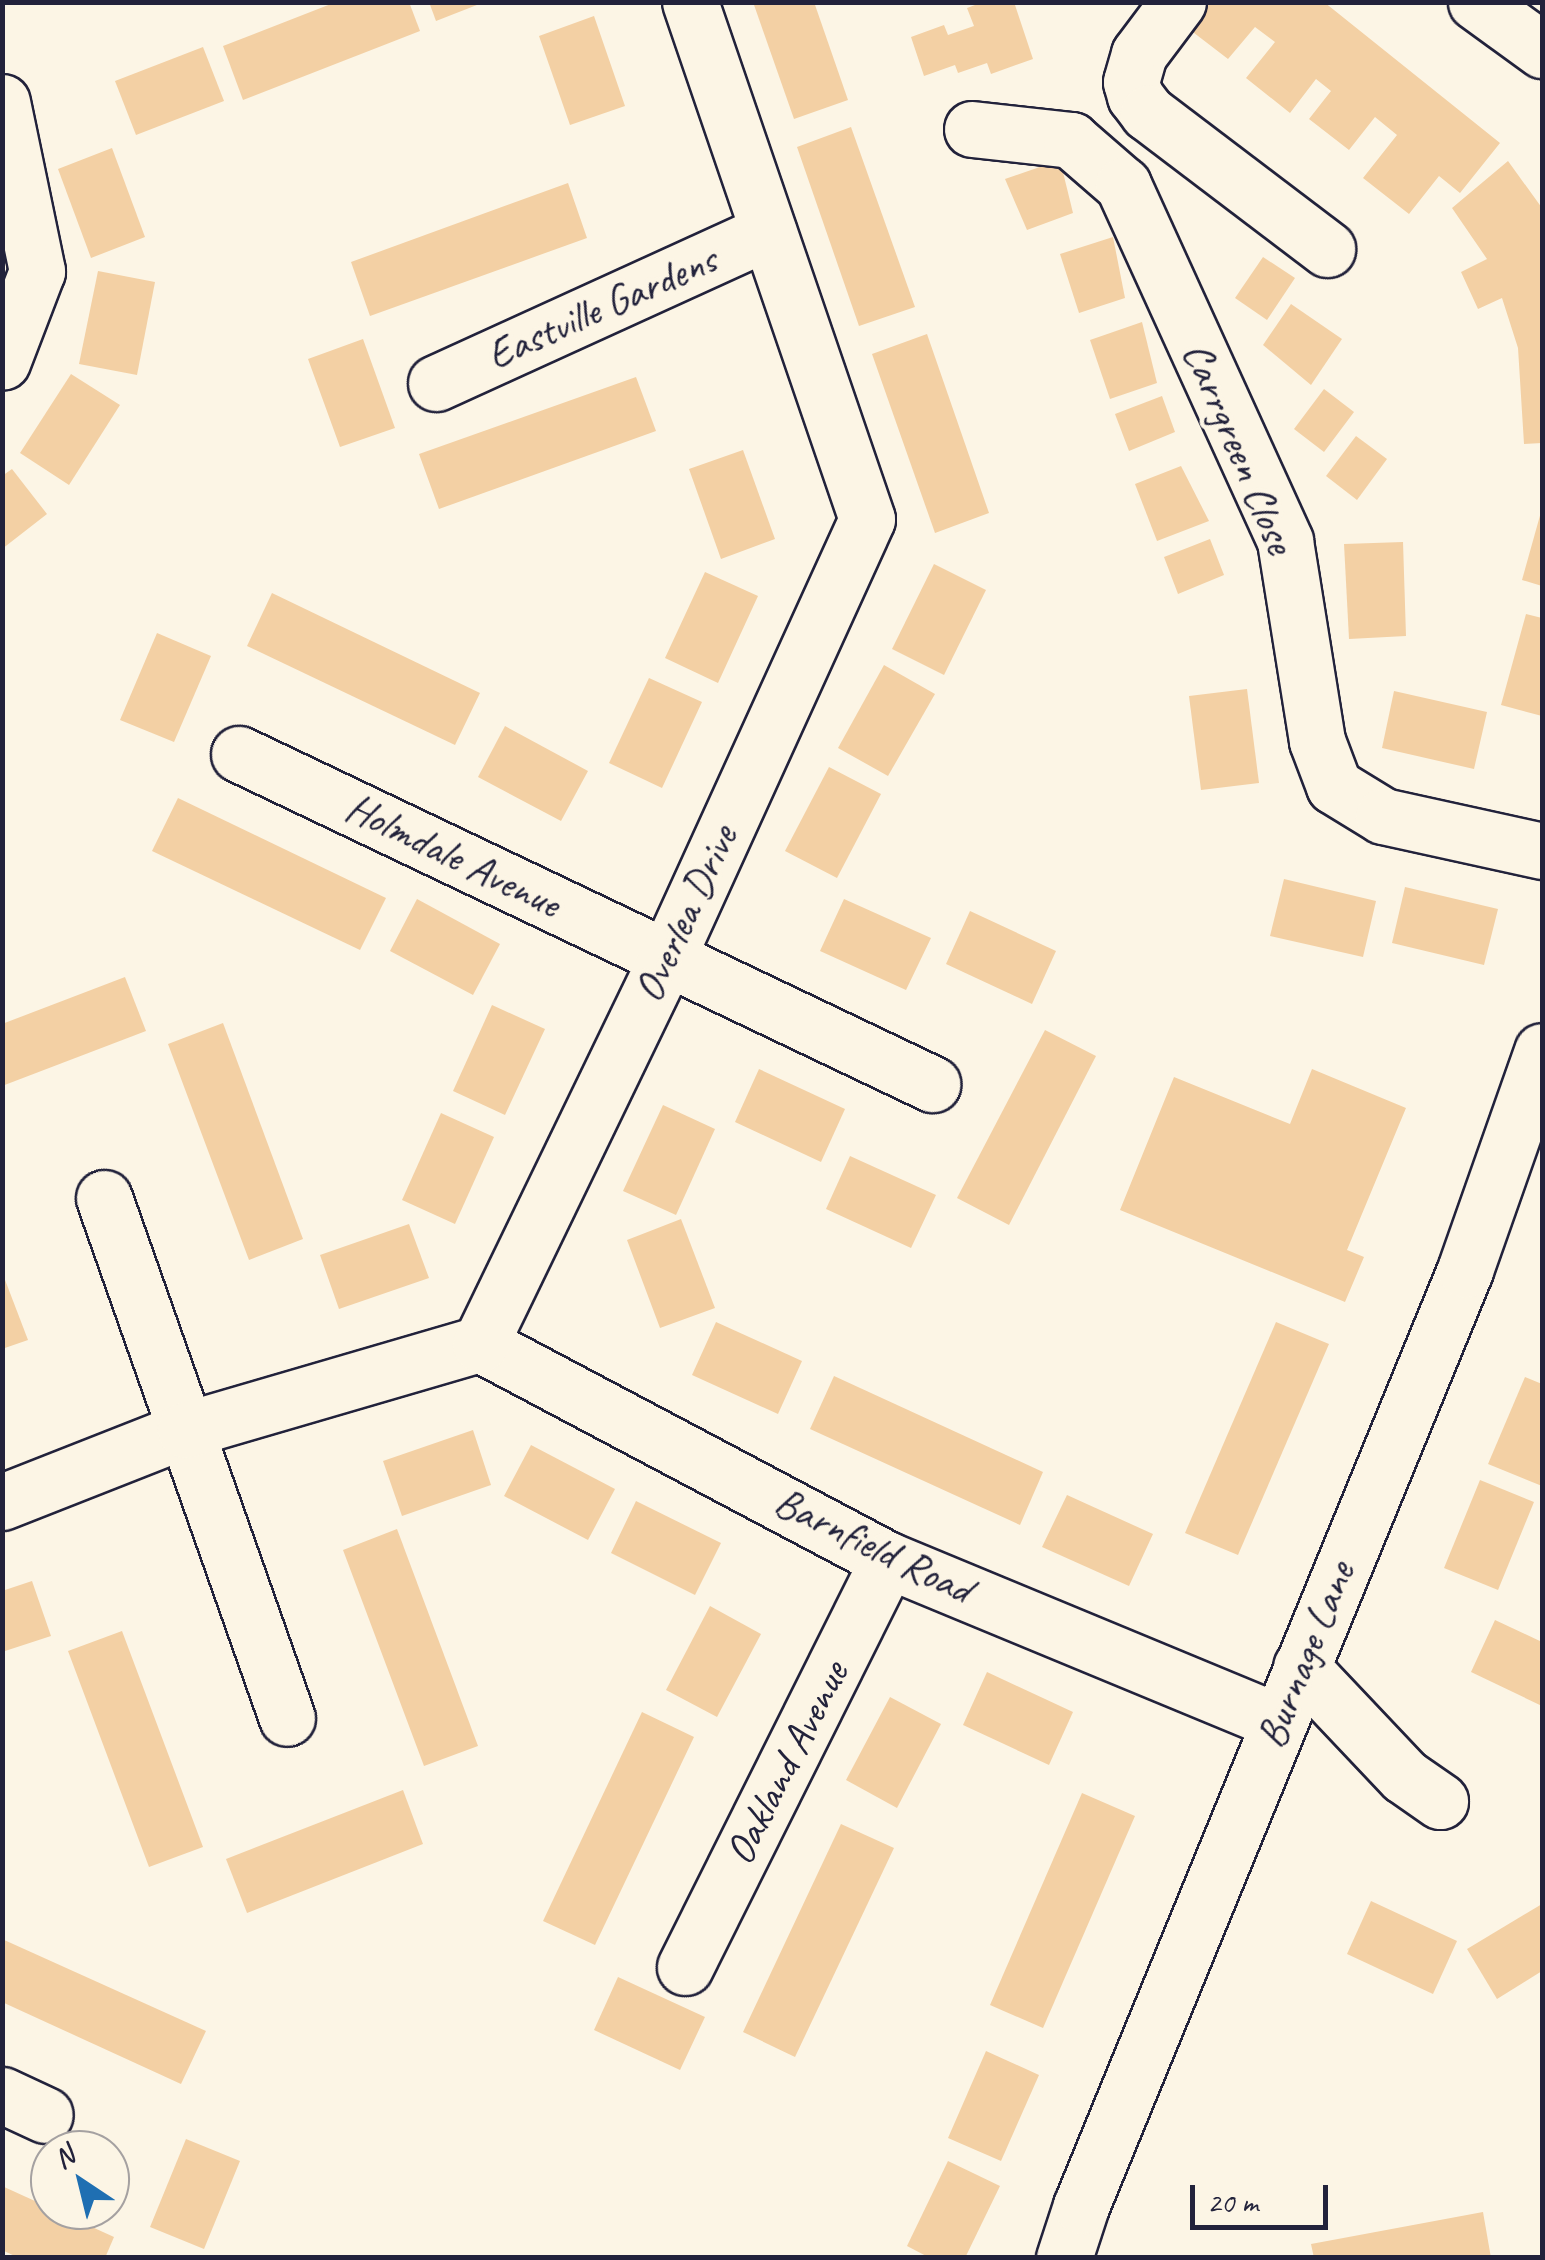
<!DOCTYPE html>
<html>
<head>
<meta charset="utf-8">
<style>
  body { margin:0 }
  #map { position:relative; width:1545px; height:2260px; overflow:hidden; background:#fcf5e5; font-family:Caveat,sans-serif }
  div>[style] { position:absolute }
  .building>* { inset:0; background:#f3d0a4 }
  .roads { filter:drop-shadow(2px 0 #22223b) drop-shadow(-2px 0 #22223b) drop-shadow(0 2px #22223b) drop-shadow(0 -2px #22223b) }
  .minor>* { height:55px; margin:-27.5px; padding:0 27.5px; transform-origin:27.5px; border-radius:27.5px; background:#fcf5e5 }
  span { translate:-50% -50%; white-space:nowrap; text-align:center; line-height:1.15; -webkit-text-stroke:9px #fcf5e5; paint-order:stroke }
  .street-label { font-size:42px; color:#22223b }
  .frame { position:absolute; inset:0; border:5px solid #22223b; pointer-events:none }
  .north { position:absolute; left:30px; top:2130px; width:100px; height:100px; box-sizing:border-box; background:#fcf5e5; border:2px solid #a5a1a1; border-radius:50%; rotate:325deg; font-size:28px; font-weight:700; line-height:40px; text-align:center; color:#22223b }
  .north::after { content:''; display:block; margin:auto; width:35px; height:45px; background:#1f6fb2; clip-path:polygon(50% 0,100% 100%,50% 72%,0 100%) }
  .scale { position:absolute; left:1190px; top:2185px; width:138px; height:45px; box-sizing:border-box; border:5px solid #22223b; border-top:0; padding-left:12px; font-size:30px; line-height:35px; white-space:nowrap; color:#22223b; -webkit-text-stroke:8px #fcf5e5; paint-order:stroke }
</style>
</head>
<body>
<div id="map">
  <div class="building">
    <i style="clip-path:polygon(336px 2px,409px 2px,420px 31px,243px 100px,223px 46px)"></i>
    <i style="clip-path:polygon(429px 2px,482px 2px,482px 3px,436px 21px)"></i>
    <i style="clip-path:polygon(753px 2px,814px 2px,848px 100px,794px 119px)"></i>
    <i style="clip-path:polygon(983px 2px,1014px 2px,1033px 59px,991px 74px,987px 63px,958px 73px,955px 65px,924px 76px,911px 37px,944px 25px,948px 35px,974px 26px,967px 8px)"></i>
    <i style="clip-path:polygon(1204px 2px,1324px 2px,1500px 143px,1460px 193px,1439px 176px,1409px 214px,1363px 178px,1397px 135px,1375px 117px,1349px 150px,1309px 119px,1331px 91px,1316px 79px,1290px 113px,1246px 78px,1275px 42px,1255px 27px,1228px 59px,1185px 26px)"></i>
    <i style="clip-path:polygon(594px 16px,625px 106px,570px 125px,539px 36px)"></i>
    <i style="clip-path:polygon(203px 47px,224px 101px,136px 135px,115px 81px)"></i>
    <i style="clip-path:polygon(851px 127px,915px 307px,859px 326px,797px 147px)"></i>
    <i style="clip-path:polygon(112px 148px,145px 237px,91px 258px,58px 169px)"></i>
    <i style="clip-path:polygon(1060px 160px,1073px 213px,1027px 230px,1005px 179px)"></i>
    <i style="clip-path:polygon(1508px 161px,1542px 208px,1542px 443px,1524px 444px,1518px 348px,1502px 298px,1478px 309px,1461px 272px,1487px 259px,1452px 208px)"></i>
    <i style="clip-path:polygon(568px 183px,587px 238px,370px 316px,351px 262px)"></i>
    <i style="clip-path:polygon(1113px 237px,1125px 298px,1079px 313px,1060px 254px)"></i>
    <i style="clip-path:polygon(1263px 257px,1295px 278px,1267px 320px,1235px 298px)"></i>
    <i style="clip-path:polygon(98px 271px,155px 282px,137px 375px,79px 364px)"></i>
    <i style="clip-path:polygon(1291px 304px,1342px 339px,1311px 385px,1263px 345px)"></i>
    <i style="clip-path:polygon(1142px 322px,1157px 383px,1110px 399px,1090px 340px)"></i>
    <i style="clip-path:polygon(927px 334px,989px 513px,935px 533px,872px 354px)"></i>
    <i style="clip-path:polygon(363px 339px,395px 428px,340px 447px,308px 359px)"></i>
    <i style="clip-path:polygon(71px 374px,120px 405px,69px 485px,20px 453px)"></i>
    <i style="clip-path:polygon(636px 377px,656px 431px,439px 509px,419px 454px)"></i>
    <i style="clip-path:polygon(1324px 389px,1354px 412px,1324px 452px,1294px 429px)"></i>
    <i style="clip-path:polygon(1162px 396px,1175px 432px,1129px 451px,1115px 414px)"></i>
    <i style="clip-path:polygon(1356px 436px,1387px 459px,1357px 500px,1326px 476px)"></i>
    <i style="clip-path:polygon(743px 450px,775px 539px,721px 559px,689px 469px)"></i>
    <i style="clip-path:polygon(1181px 466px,1209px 521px,1157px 541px,1135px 484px)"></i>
    <i style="clip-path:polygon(12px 469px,47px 514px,2px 549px,2px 476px)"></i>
    <i style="clip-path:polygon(1541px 512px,1542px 512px,1542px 586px,1522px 580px)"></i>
    <i style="clip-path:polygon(1210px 539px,1224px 575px,1178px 594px,1164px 557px)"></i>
    <i style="clip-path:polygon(1403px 542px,1406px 636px,1349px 639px,1344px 544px)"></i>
    <i style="clip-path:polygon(934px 564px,986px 590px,944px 675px,892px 649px)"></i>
    <i style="clip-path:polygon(705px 572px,758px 596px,718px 683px,665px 658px)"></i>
    <i style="clip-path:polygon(272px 593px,480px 693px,455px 745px,247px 646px)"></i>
    <i style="clip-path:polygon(1526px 614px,1542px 618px,1542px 716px,1501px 705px)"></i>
    <i style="clip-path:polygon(157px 633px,211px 656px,174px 742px,120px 720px)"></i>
    <i style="clip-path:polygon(884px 665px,935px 694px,888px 776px,838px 748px)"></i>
    <i style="clip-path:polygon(649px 678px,702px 702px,662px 788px,609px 763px)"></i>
    <i style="clip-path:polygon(1247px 689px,1259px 783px,1201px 790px,1189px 696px)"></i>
    <i style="clip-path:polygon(1394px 691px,1487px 712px,1474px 769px,1382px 748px)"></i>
    <i style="clip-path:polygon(505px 726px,588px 771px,561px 821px,478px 777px)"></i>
    <i style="clip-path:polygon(829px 767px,881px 794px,837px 878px,785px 851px)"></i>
    <i style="clip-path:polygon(178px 798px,386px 898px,360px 950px,152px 851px)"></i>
    <i style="clip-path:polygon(1284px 879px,1376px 901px,1363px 957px,1270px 936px)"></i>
    <i style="clip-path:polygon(1405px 887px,1498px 909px,1484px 965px,1392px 943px)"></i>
    <i style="clip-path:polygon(417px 899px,500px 944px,473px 995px,390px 951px)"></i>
    <i style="clip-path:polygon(844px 899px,931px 938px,906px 990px,820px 951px)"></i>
    <i style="clip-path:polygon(970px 911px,1056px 951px,1032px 1004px,946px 964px)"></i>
    <i style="clip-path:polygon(125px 977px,146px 1031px,2px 1086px,2px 1024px)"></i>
    <i style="clip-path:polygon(492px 1005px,545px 1029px,505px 1115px,453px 1091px)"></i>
    <i style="clip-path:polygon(223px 1023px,303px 1239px,249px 1260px,168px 1044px)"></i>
    <i style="clip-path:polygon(1045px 1030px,1096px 1056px,1009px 1225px,957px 1198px)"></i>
    <i style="clip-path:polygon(759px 1069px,845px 1109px,821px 1162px,735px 1122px)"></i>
    <i style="clip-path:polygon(1312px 1069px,1406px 1108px,1347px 1250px,1364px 1257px,1345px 1302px,1120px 1210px,1174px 1077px,1290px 1124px)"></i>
    <i style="clip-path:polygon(663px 1105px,715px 1129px,676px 1215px,623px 1191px)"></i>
    <i style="clip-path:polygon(441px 1113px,494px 1137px,455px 1224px,402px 1200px)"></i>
    <i style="clip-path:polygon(850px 1156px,936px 1195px,911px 1248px,826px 1209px)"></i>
    <i style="clip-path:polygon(681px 1219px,715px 1308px,660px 1328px,627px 1240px)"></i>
    <i style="clip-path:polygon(409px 1224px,429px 1278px,339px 1309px,320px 1255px)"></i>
    <i style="clip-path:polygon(2px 1272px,28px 1340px,2px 1349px)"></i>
    <i style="clip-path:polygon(716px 1322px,802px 1361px,778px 1414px,692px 1375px)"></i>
    <i style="clip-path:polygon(1276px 1322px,1329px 1344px,1238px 1555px,1185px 1533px)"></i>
    <i style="clip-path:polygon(834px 1376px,1043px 1472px,1020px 1525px,810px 1429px)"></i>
    <i style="clip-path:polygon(1525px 1377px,1542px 1384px,1542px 1486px,1488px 1464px)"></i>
    <i style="clip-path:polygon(473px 1430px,491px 1485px,402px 1516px,383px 1461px)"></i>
    <i style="clip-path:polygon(531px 1445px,615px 1489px,588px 1540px,504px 1496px)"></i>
    <i style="clip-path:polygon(1480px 1480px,1534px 1502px,1498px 1590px,1444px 1568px)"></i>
    <i style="clip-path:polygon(1067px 1495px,1153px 1534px,1129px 1586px,1042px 1547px)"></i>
    <i style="clip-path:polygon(636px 1501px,721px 1543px,695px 1595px,611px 1553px)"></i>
    <i style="clip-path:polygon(397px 1529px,478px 1746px,424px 1766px,343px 1550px)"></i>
    <i style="clip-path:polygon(32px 1581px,51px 1636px,2px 1652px,2px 1591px)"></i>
    <i style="clip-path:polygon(710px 1606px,761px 1634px,717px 1717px,666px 1690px)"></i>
    <i style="clip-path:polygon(1495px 1620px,1542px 1642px,1542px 1706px,1471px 1672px)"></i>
    <i style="clip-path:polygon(122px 1631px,203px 1847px,149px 1867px,68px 1651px)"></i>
    <i style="clip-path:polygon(987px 1672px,1073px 1712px,1049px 1765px,963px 1725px)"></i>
    <i style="clip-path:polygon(890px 1697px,941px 1724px,897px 1808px,846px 1780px)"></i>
    <i style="clip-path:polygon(642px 1712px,694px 1737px,595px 1945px,543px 1921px)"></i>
    <i style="clip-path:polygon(403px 1790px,423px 1844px,247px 1913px,226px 1859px)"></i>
    <i style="clip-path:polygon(1082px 1793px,1135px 1816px,1043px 2028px,990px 2005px)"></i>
    <i style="clip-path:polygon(841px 1824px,894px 1848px,795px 2057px,743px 2032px)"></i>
    <i style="clip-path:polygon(1371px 1901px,1457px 1941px,1433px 1994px,1347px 1954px)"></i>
    <i style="clip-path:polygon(1542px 1904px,1542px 1971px,1497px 1999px,1467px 1949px)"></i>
    <i style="clip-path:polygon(2px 1939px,206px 2031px,181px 2084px,2px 2002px)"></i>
    <i style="clip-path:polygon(618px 1977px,705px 2017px,680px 2070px,594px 2030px)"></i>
    <i style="clip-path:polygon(986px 2051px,1039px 2075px,1001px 2161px,948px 2138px)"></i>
    <i style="clip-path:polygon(186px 2139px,240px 2161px,204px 2249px,150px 2227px)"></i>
    <i style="clip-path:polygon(948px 2161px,1000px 2186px,965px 2258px,930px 2258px,907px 2246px)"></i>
    <i style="clip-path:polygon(2px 2186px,114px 2237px,105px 2258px,19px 2258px,2px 2250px)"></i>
    <i style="clip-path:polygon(1483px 2212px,1491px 2258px,1314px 2258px,1311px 2244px)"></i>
  </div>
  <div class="roads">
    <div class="minor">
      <i style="left:1178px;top:2px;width:65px;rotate:126.9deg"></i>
      <i style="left:1139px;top:54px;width:29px;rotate:106deg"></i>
      <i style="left:1131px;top:82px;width:15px;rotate:74deg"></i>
      <i style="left:1135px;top:96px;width:21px;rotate:53deg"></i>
      <i style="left:1148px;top:113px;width:225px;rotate:37.2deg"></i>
      <i style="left:1476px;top:2px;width:82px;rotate:36deg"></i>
      <i style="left:2px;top:102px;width:173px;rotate:78.3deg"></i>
      <i style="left:37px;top:271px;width:97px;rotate:111deg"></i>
      <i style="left:972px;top:129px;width:100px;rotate:6.3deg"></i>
      <i style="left:1071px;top:140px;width:69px;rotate:40.9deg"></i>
      <i style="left:1123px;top:185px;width:391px;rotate:65.5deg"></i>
      <i style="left:1285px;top:541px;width:203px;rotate:80.9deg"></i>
      <i style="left:1317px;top:741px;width:48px;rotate:69.3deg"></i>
      <i style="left:1334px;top:786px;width:57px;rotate:31.5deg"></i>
      <i style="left:1383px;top:816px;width:163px;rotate:12.4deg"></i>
      <i style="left:436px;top:383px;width:365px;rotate:-24.5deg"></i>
      <i style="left:239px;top:754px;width:768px;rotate:25.46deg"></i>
      <i style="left:104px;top:1198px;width:551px;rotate:70.61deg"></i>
      <i style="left:480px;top:1344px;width:462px;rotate:27.9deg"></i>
      <i style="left:888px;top:1560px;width:423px;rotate:22.5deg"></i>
      <i style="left:2px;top:1502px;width:197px;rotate:-21.5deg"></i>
      <i style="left:185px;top:1430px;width:307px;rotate:-16.3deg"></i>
      <i style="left:480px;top:1344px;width:429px;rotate:-64.2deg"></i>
      <i style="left:667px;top:958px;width:482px;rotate:-65.5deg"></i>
      <i style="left:867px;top:519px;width:546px;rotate:-108.9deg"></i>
      <i style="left:1301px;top:1667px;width:150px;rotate:46.6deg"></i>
      <i style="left:1404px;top:1776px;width:44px;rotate:34.8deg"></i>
      <i style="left:685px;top:1967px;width:455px;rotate:-63.5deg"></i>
      <i style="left:2px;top:2095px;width:47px;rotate:24.9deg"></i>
      <i style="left:1064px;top:2258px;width:55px;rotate:-71.9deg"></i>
      <i style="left:1081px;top:2206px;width:1012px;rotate:-67.69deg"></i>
      <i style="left:1465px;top:1270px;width:232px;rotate:-70.6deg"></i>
    </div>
  </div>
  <div class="street-label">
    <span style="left:602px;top:308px;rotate:-24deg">Eastville Gardens</span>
    <span style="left:1238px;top:448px;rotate:67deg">Carrgreen Close</span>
    <span style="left:453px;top:856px;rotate:26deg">Holmdale Avenue</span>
    <span style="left:686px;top:914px;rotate:-65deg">Overlea Drive</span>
    <span style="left:873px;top:1546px;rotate:26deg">Barnfield Road</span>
    <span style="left:1306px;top:1655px;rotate:-68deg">Burnage Lane</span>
    <span style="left:787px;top:1763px;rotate:-63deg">Oakland Avenue</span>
  </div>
  <div class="frame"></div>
  <div class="north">N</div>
  <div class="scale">20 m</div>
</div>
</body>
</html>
